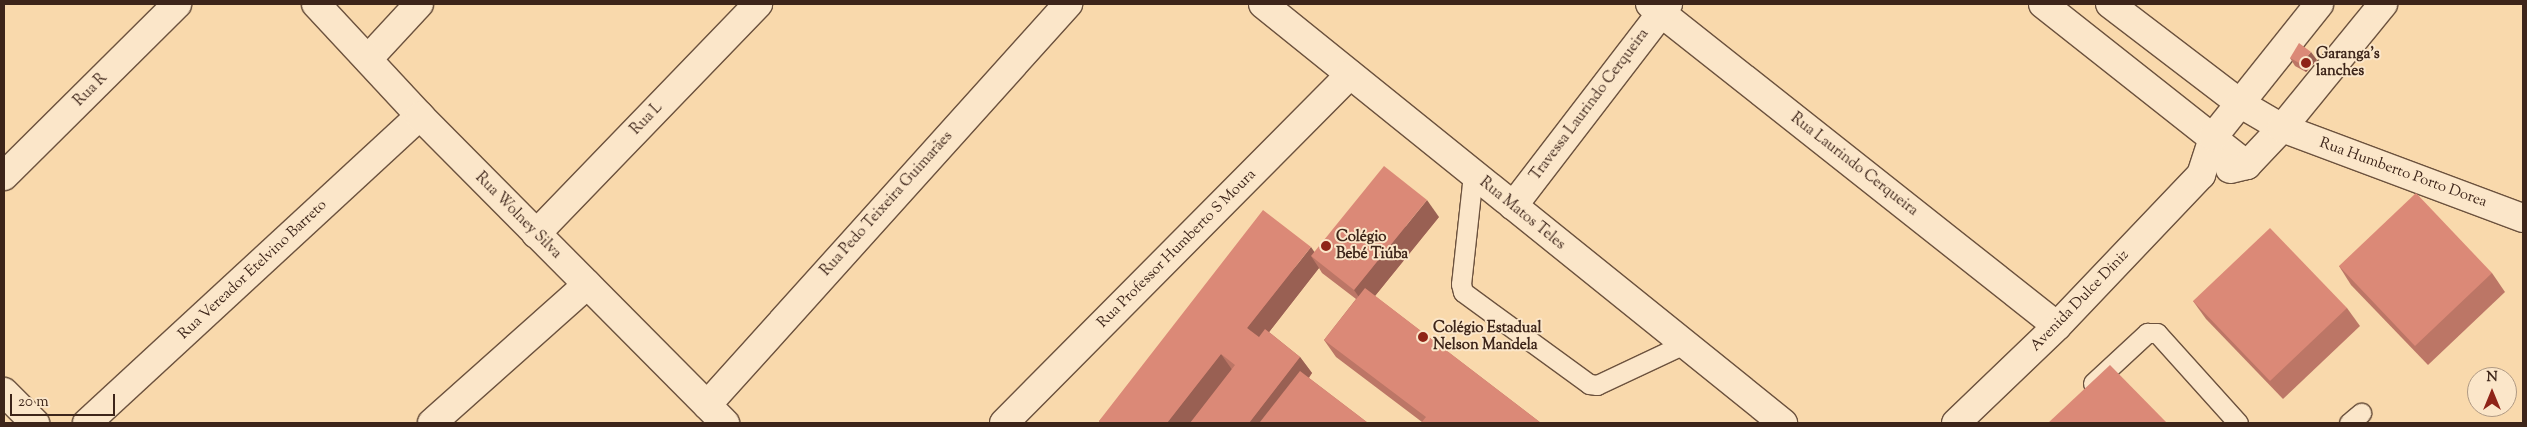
<!DOCTYPE html>
<html>
<head>
<meta charset="utf-8">
<style>
  body { margin:0 }
  #map { position:relative; width:2527px; height:427px; overflow:hidden; background:#f9d9ac; font-family:"Sorts Mill Goudy",serif }
  div>[style] { position:absolute }
  .roads { filter:drop-shadow(1px 0 #6c523e) drop-shadow(-1px 0 #6c523e) drop-shadow(0 1px #6c523e) drop-shadow(0 -1px #6c523e) }
  .lane>* { height:19px; margin:-9.5px; padding:0 9.5px; transform-origin:9.5px; border-radius:9.5px; background:#fbe6c9 }
  .street>* { height:28px; margin:-14px; padding:0 14px; transform-origin:14px; border-radius:14px; background:#fbe6c9 }
  .secondary>* { height:28px; margin:-14px; padding:0 14px; transform-origin:14px; border-radius:14px; background:#fbe6c9 }
  .wall>* { inset:0; background:#bc7666 }
  .shaded-wall>* { inset:0; background:#996053 }
  .building>* { inset:0; background:#db8977 }
  .dots>* { width:14px; height:14px; translate:-50% -50%; box-sizing:border-box; border:2px solid #fbe6c9; border-radius:50% }
  span { translate:-50% -50%; white-space:nowrap; text-align:center; line-height:1.15; -webkit-text-stroke:4px #fbe6c9; paint-order:stroke }
  .poi-label { font-size:15px; color:#3d251a; font-weight:700 }
  .left { translate:0 -50%; text-align:left }
  .street-label { font-size:15px; color:#3d251a }
  .frame { position:absolute; inset:0; border:5px solid #3d251a; pointer-events:none }
  .north { position:absolute; left:2467px; top:367px; width:50px; height:50px; box-sizing:border-box; background:#fbe6c9; border:1px solid #af9983; border-radius:50%; rotate:0deg; font-size:14px; font-weight:700; line-height:20px; text-align:center; color:#3d251a }
  .north::after { content:''; display:block; margin:auto; width:18px; height:22px; background:#8f2418; clip-path:polygon(50% 0,100% 100%,50% 72%,0 100%) }
  .scale { position:absolute; left:10px; top:394px; width:105px; height:22px; box-sizing:border-box; border:2px solid #3d251a; border-top:0; padding-left:6px; font-size:15px; line-height:18px; white-space:nowrap; color:#3d251a; -webkit-text-stroke:4px #fbe6c9; paint-order:stroke }
</style>
</head>
<body>
<div id="map">
  <div class="roads">
    <div class="lane">
      <i style="left:1473px;top:174px;width:111px;rotate:96.2deg"></i>
      <i style="left:1461px;top:284px;width:8px;rotate:76deg"></i>
      <i style="left:1463px;top:292px;width:156px;rotate:36.1deg"></i>
      <i style="left:1589px;top:384px;width:8px;rotate:7deg"></i>
      <i style="left:1597px;top:385px;width:96px;rotate:-25.2deg"></i>
      <i style="left:2093px;top:383px;width:74px;rotate:-42.8deg"></i>
      <i style="left:2147px;top:333px;width:10px"></i>
      <i style="left:2157px;top:333px;width:121px;rotate:48deg"></i>
      <i style="left:2349px;top:423px;width:16px;rotate:-40deg"></i>
    </div>
    <div class="street">
      <i style="left:1263px;top:4px;width:668px;rotate:38.86deg"></i>
      <i style="left:1650px;top:4px;width:519px;rotate:38.35deg"></i>
      <i style="left:368px;top:59px;width:75px;rotate:-47.2deg"></i>
      <i style="left:4px;top:176px;width:244px;rotate:-44.8deg"></i>
      <i style="left:1513px;top:206px;width:255px;rotate:-52.5deg"></i>
      <i style="left:536px;top:234px;width:320px;rotate:-46deg"></i>
      <i style="left:707px;top:405px;width:540px;rotate:-48deg"></i>
      <i style="left:87px;top:423px;width:453px;rotate:-42.7deg"></i>
      <i style="left:432px;top:423px;width:208px;rotate:-41.7deg"></i>
      <i style="left:1004px;top:423px;width:491px;rotate:-45.2deg"></i>
    </div>
    <div class="secondary">
      <i style="left:316px;top:4px;width:153px;rotate:47.1deg"></i>
      <i style="left:420px;top:116px;width:433px;rotate:45.2deg"></i>
      <i style="left:2043px;top:4px;width:260px;rotate:38.3deg"></i>
      <i style="left:2110px;top:4px;width:165px;rotate:37.4deg"></i>
      <i style="left:2241px;top:104px;width:48px;rotate:30.3deg"></i>
      <i style="left:2282px;top:128px;width:257px;rotate:20.5deg"></i>
      <i style="left:2230px;top:169px;width:17px;rotate:-13deg"></i>
      <i style="left:2247px;top:165px;width:51px;rotate:-46.6deg"></i>
      <i style="left:2282px;top:128px;width:160px;rotate:-50.8deg"></i>
      <i style="left:4px;top:392px;width:44px;rotate:45deg"></i>
      <i style="left:1956px;top:423px;width:140px;rotate:-43.8deg"></i>
      <i style="left:2057px;top:326px;width:209px;rotate:-46.4deg"></i>
      <i style="left:2201px;top:175px;width:40px;rotate:-72deg"></i>
      <i style="left:2213px;top:137px;width:170px;rotate:-51.4deg"></i>
    </div>
  </div>
  <div class="wall">
    <i style="clip-path:polygon(2290px 58px,2317px 60px,2306px 72px,2295px 66px)"></i>
    <i style="clip-path:polygon(1439px 217px,1375px 296px,1541px 423px,1422px 422px,1336px 357px,1324px 340px,1356px 299px,1322px 273px,1319px 268px,1269px 332px,1300px 357px,1312px 373px,1309px 378px,1368px 423px,1100px 423px,1099px 421px,1314px 252px)"></i>
    <i style="clip-path:polygon(2339px 266px,2492px 273px,2505px 292px,2428px 365px,2351px 285px)"></i>
    <i style="clip-path:polygon(2193px 301px,2347px 308px,2360px 326px,2283px 399px,2206px 319px)"></i>
  </div>
  <div class="shaded-wall">
    <i style="clip-path:polygon(2311px 52px,2317px 60px,2306px 72px,2301px 64px)"></i>
    <i style="clip-path:polygon(1427px 200px,1439px 217px,1366px 307px,1354px 290px)"></i>
    <i style="clip-path:polygon(1311px 247px,1322px 263px,1311px 256px,1319px 268px,1259px 345px,1247px 328px)"></i>
    <i style="clip-path:polygon(1221px 354px,1233px 371px,1192px 423px,1167px 423px)"></i>
    <i style="clip-path:polygon(1300px 357px,1312px 373px,1273px 423px,1249px 423px)"></i>
  </div>
  <div class="building">
    <i style="clip-path:polygon(2299px 43px,2311px 52px,2301px 64px,2290px 58px)"></i>
    <i style="clip-path:polygon(1384px 166px,1427px 200px,1354px 290px,1311px 256px)"></i>
    <i style="clip-path:polygon(2416px 193px,2492px 273px,2415px 346px,2339px 266px)"></i>
    <i style="clip-path:polygon(1263px 210px,1311px 247px,1247px 328px,1259px 337px,1265px 329px,1300px 357px,1249px 423px,1190px 423px,1235px 365px,1221px 354px,1167px 423px,1102px 423px,1099px 421px)"></i>
    <i style="clip-path:polygon(2270px 228px,2347px 308px,2270px 381px,2193px 301px)"></i>
    <i style="clip-path:polygon(1365px 288px,1541px 423px,1421px 423px,1426px 417px,1324px 340px)"></i>
    <i style="clip-path:polygon(2110px 365px,2167px 423px,2048px 423px)"></i>
    <i style="clip-path:polygon(1300px 371px,1368px 423px,1261px 423px,1260px 422px)"></i>
  </div>
  <div class="dots">
    <i style="left:2306px;top:63px;background:#8f2418"></i>
    <i style="left:1326px;top:246px;background:#8f2418"></i>
    <i style="left:1423px;top:337px;background:#8f2418"></i>
  </div>
  <div class="poi-label">
    <span class="left" style="left:2316px;top:63px">Garanga's<br>lanches</span>
    <span class="left" style="left:1336px;top:246px">Colégio<br>Bebé Tiúba</span>
    <span class="left" style="left:1433px;top:337px">Colégio Estadual<br>Nelson Mandela</span>
  </div>
  <div class="street-label">
    <span style="left:91px;top:90px;rotate:-45deg">Rua R</span>
    <span style="left:1590px;top:105px;rotate:-53deg">Travessa Laurindo Cerqueira</span>
    <span style="left:647px;top:119px;rotate:-46deg">Rua L</span>
    <span style="left:1854px;top:165px;rotate:38deg">Rua Laurindo Cerqueira</span>
    <span style="left:2403px;top:173px;rotate:20deg">Rua Humberto Porto Dorea</span>
    <span style="left:887px;top:204px;rotate:-48deg">Rua Pedo Teixeira Guimarães</span>
    <span style="left:1522px;top:214px;rotate:39deg">Rua Matos Teles</span>
    <span style="left:518px;top:216px;rotate:45deg">Rua Wolney Silva</span>
    <span style="left:1177px;top:249px;rotate:-45deg">Rua Professor Humberto S Moura</span>
    <span style="left:253px;top:270px;rotate:-43deg">Rua Vereador Etelvino Barreto</span>
    <span style="left:2080px;top:301px;rotate:-46deg">Avenida Dulce Diniz</span>
  </div>
  <div class="frame"></div>
  <div class="north">N</div>
  <div class="scale">20 m</div>
</div>
</body>
</html>
